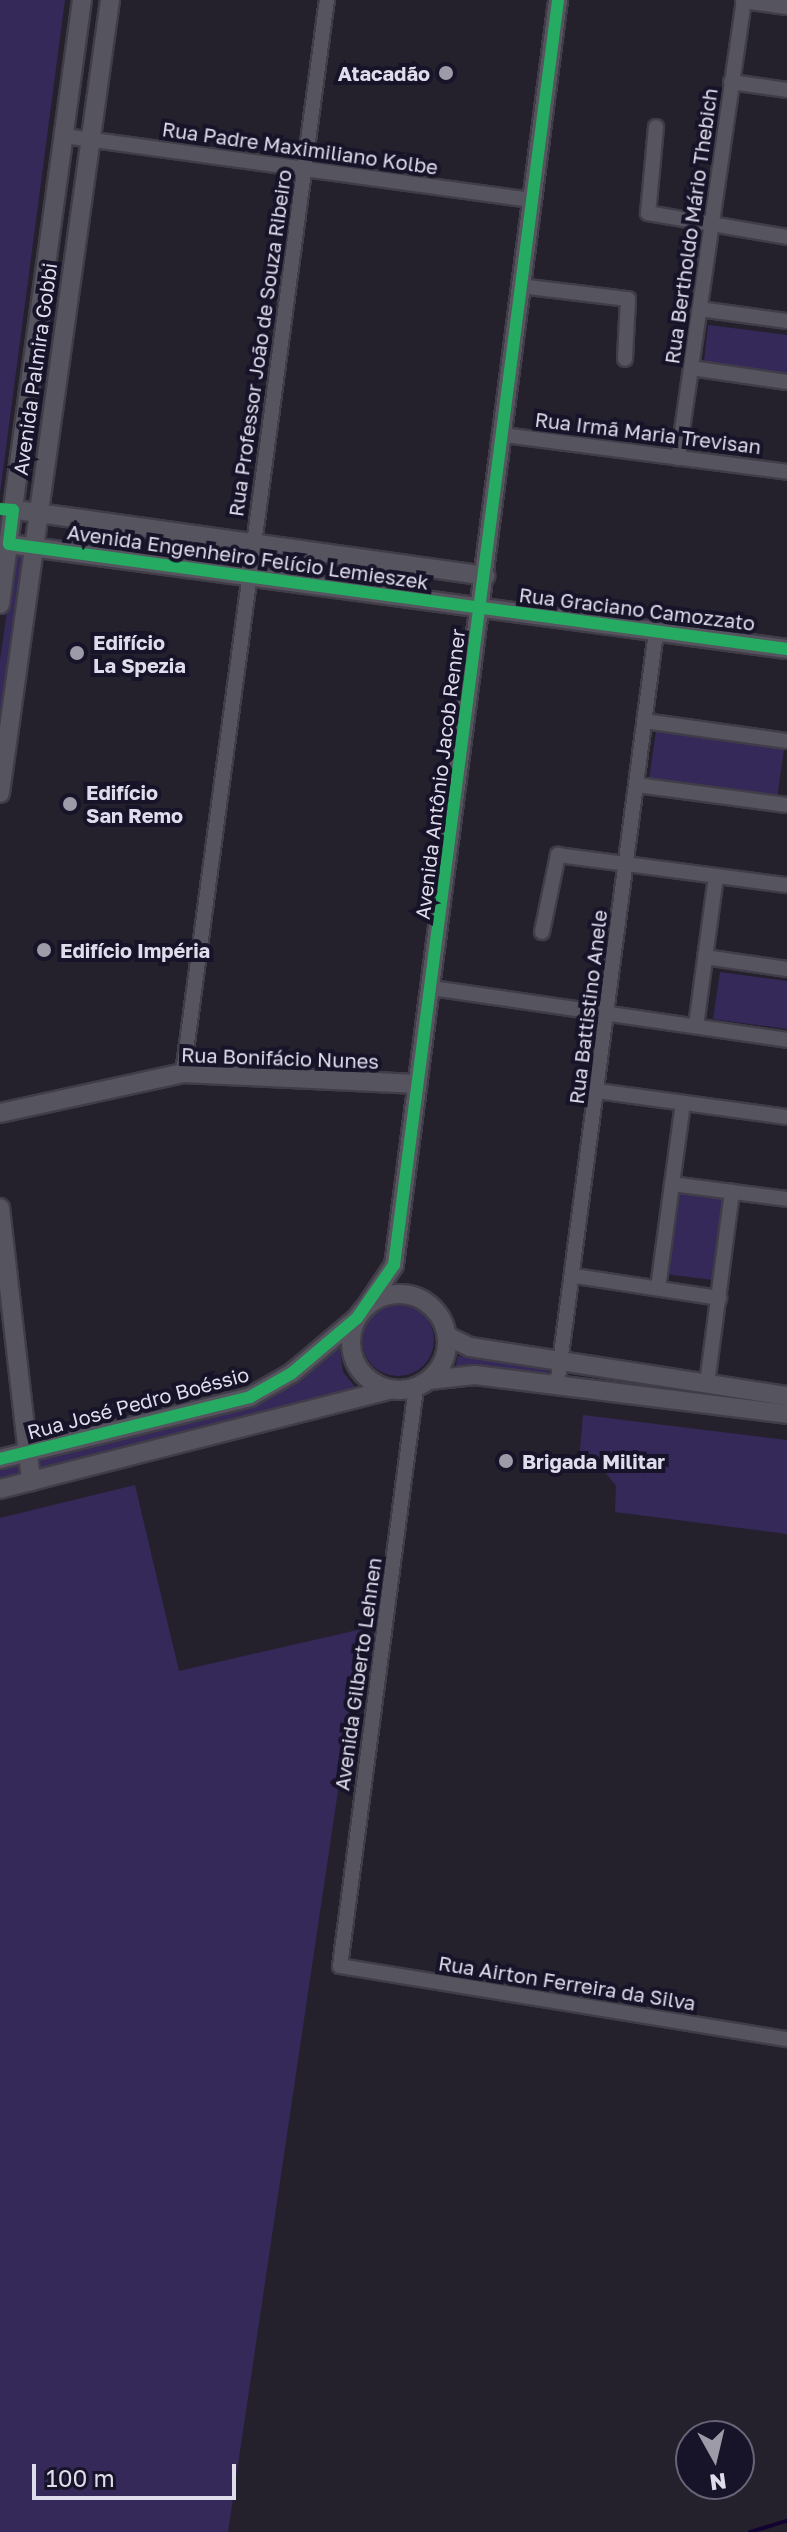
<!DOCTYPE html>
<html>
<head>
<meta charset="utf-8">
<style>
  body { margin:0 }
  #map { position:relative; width:787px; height:2532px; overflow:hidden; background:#24212d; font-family:"Golos Text",sans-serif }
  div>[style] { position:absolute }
  .green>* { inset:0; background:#35295a }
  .round { border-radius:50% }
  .stream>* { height:4px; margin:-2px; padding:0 2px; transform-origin:2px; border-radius:2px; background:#120330 }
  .roads { filter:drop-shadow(2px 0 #403d48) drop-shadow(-2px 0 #403d48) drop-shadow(0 2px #403d48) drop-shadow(0 -2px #403d48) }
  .street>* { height:14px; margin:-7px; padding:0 7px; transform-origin:7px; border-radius:7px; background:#56545f }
  .secondary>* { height:18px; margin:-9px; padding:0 9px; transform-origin:9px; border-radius:9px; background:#56545f }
  .secondary>.ring { margin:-9px; padding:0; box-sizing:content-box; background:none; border:18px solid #56545f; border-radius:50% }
  .cycleway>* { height:12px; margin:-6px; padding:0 6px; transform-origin:6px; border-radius:6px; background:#26ab63 }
  .dots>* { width:22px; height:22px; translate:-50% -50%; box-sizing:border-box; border:4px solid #171328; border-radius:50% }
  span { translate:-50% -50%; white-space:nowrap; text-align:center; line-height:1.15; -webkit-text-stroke:8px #171328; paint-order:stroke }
  .poi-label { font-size:20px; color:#dfddec; font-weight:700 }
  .right { translate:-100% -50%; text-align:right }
  .left { translate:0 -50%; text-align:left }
  .street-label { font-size:20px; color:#dfddec }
  .north { position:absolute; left:675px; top:2420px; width:80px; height:80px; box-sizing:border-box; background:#171328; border:2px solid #676476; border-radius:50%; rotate:172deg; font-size:22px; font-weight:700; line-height:32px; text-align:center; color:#dfddec }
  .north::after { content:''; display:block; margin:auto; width:28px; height:36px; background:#9e9ba9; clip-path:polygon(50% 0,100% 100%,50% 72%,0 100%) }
  .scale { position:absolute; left:32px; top:2464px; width:204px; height:36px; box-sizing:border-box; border:4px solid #dfddec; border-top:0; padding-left:10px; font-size:24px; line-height:28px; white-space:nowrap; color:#dfddec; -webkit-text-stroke:6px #171328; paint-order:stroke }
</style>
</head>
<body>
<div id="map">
  <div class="green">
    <i style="clip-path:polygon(0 0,65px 0,0 493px)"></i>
    <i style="clip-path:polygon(708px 325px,787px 335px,787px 381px,703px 370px)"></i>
    <i style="clip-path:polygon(15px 554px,24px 555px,0 731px,0 661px)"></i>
    <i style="clip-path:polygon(656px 731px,784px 749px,777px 798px,649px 780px)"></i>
    <i style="clip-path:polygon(720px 972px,787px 981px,787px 1029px,713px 1019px)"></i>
    <i style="clip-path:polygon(678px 1192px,725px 1199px,713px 1280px,666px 1274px)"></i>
    <i class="round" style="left:362px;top:1304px;width:72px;height:72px"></i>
    <i style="clip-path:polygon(339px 1344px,343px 1372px,361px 1394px,0 1483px,0 1467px,262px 1402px,295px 1384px)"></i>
    <i style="clip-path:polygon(457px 1356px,549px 1369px,547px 1381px,456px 1368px)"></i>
    <i style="clip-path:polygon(583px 1415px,787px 1440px,787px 1534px,615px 1512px,616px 1486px,605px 1472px,579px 1460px)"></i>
    <i style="clip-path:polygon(135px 1485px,179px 1671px,362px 1629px,228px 2532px,0 2532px,0 1518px)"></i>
  </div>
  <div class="stream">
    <i style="left:750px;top:2532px;width:39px;rotate:-17deg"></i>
  </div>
  <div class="roads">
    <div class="street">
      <i style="left:743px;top:1px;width:44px;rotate:7.8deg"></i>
      <i style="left:731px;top:82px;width:57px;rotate:8.1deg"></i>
      <i style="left:656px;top:127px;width:86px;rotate:95.3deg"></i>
      <i style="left:648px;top:213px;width:141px;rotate:9.8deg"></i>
      <i style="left:64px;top:136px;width:470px;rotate:7.8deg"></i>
      <i style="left:520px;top:286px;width:109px;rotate:6.9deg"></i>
      <i style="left:628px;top:299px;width:60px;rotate:92.9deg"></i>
      <i style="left:700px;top:309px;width:88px;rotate:7.9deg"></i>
      <i style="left:691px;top:368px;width:97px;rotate:8.3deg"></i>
      <i style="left:504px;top:435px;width:285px;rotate:7.4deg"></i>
      <i style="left:678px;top:458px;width:463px;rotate:-81.8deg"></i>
      <i style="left:644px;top:721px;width:144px;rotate:8deg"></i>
      <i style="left:637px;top:785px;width:151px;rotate:7.6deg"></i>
      <i style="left:542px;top:932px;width:79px;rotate:-78.3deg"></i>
      <i style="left:558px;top:855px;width:231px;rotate:7.5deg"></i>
      <i style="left:705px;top:957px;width:83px;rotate:8.3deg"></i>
      <i style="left:432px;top:988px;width:359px;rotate:8.3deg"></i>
      <i style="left:696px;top:1026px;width:151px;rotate:-82.4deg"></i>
      <i style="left:183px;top:1073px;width:1083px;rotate:-82.36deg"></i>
      <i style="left:597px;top:1091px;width:192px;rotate:7.8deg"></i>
      <i style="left:672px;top:1184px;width:116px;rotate:7.4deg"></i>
      <i style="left:575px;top:1276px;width:146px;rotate:8.7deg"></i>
      <i style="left:658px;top:1288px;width:187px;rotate:-82.3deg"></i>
      <i style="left:707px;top:1384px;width:194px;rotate:-82.6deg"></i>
      <i style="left:557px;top:1386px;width:760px;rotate:-82.52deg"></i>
      <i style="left:416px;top:1388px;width:583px;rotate:97.49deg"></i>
      <i style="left:340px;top:1966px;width:453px;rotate:9.3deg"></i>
    </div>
    <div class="secondary">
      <i style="left:24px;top:511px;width:466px;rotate:8deg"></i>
      <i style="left:9px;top:544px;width:785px;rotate:7.69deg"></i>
      <i style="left:0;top:604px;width:610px;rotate:-82.27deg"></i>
      <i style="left:0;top:793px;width:801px;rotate:-82.1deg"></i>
      <i style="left:0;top:1113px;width:187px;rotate:-12.3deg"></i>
      <i style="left:183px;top:1073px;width:235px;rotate:2.7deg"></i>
      <i style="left:0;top:1208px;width:275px;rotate:83.5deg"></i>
      <i class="ring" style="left:351px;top:1294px;width:78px;height:78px"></i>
      <i style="left:366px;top:1307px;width:50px;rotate:-56.3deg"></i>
      <i style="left:394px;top:1265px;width:1276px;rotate:-82.61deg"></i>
      <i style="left:447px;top:1336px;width:25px;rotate:26deg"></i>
      <i style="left:470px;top:1347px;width:321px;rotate:8.8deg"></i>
      <i style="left:429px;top:1380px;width:46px;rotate:-6.2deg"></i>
      <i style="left:475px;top:1375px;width:314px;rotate:7.1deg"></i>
      <i style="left:0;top:1459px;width:258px;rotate:-13.9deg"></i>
      <i style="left:250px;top:1397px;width:48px;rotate:-29.7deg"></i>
      <i style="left:292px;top:1373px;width:85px;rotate:-40.2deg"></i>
      <i style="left:0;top:1489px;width:400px;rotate:-14.3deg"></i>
    </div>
  </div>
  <div class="cycleway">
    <i style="left:0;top:509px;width:13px;rotate:4deg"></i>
    <i style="left:13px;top:510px;width:34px;rotate:97deg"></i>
    <i style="left:9px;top:544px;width:785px;rotate:7.69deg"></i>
    <i style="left:0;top:1459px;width:258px;rotate:-13.9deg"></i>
    <i style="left:250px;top:1397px;width:48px;rotate:-29.7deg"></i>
    <i style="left:292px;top:1373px;width:85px;rotate:-40.2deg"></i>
    <i style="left:357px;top:1318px;width:65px;rotate:-55.1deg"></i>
    <i style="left:394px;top:1265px;width:1276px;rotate:-82.61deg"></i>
  </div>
  <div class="dots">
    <i style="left:446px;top:73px;background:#9e9ba9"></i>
    <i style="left:77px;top:653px;background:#9e9ba9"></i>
    <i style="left:70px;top:804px;background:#9e9ba9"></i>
    <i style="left:44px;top:950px;background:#9e9ba9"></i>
    <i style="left:506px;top:1461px;background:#9e9ba9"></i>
  </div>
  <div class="poi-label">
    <span class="right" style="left:430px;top:73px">Atacadão</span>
    <span class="left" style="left:93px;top:654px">Edifício<br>La Spezia</span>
    <span class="left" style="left:86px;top:804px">Edifício<br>San Remo</span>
    <span class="left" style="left:60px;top:950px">Edifício Impéria</span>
    <span class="left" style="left:522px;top:1461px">Brigada Militar</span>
  </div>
  <div class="street-label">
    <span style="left:300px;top:148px;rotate:8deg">Rua Padre Maximiliano Kolbe</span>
    <span style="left:691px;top:226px;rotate:-82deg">Rua Bertholdo Mário Thebich</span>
    <span style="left:260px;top:343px;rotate:-82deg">Rua Professor João de Souza Ribeiro</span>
    <span style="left:35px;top:369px;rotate:-82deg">Avenida Palmira Gobbi</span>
    <span style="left:648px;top:433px;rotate:7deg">Rua Irmã Maria Trevisan</span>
    <span style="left:248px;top:557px;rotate:8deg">Avenida Engenheiro Felício Lemieszek</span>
    <span style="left:637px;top:609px;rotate:7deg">Rua Graciano Camozzato</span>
    <span style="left:440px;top:774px;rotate:-83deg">Avenida Antônio Jacob Renner</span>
    <span style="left:588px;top:1007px;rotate:-83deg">Rua Battistino Anele</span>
    <span style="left:280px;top:1058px;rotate:2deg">Rua Bonifácio Nunes</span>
    <span style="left:138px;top:1403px;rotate:-15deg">Rua José Pedro Boéssio</span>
    <span style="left:358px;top:1674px;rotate:-82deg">Avenida Gilberto Lehnen</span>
    <span style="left:567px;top:1983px;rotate:9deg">Rua Airton Ferreira da Silva</span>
  </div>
  <div class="north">N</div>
  <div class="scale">100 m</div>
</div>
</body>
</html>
